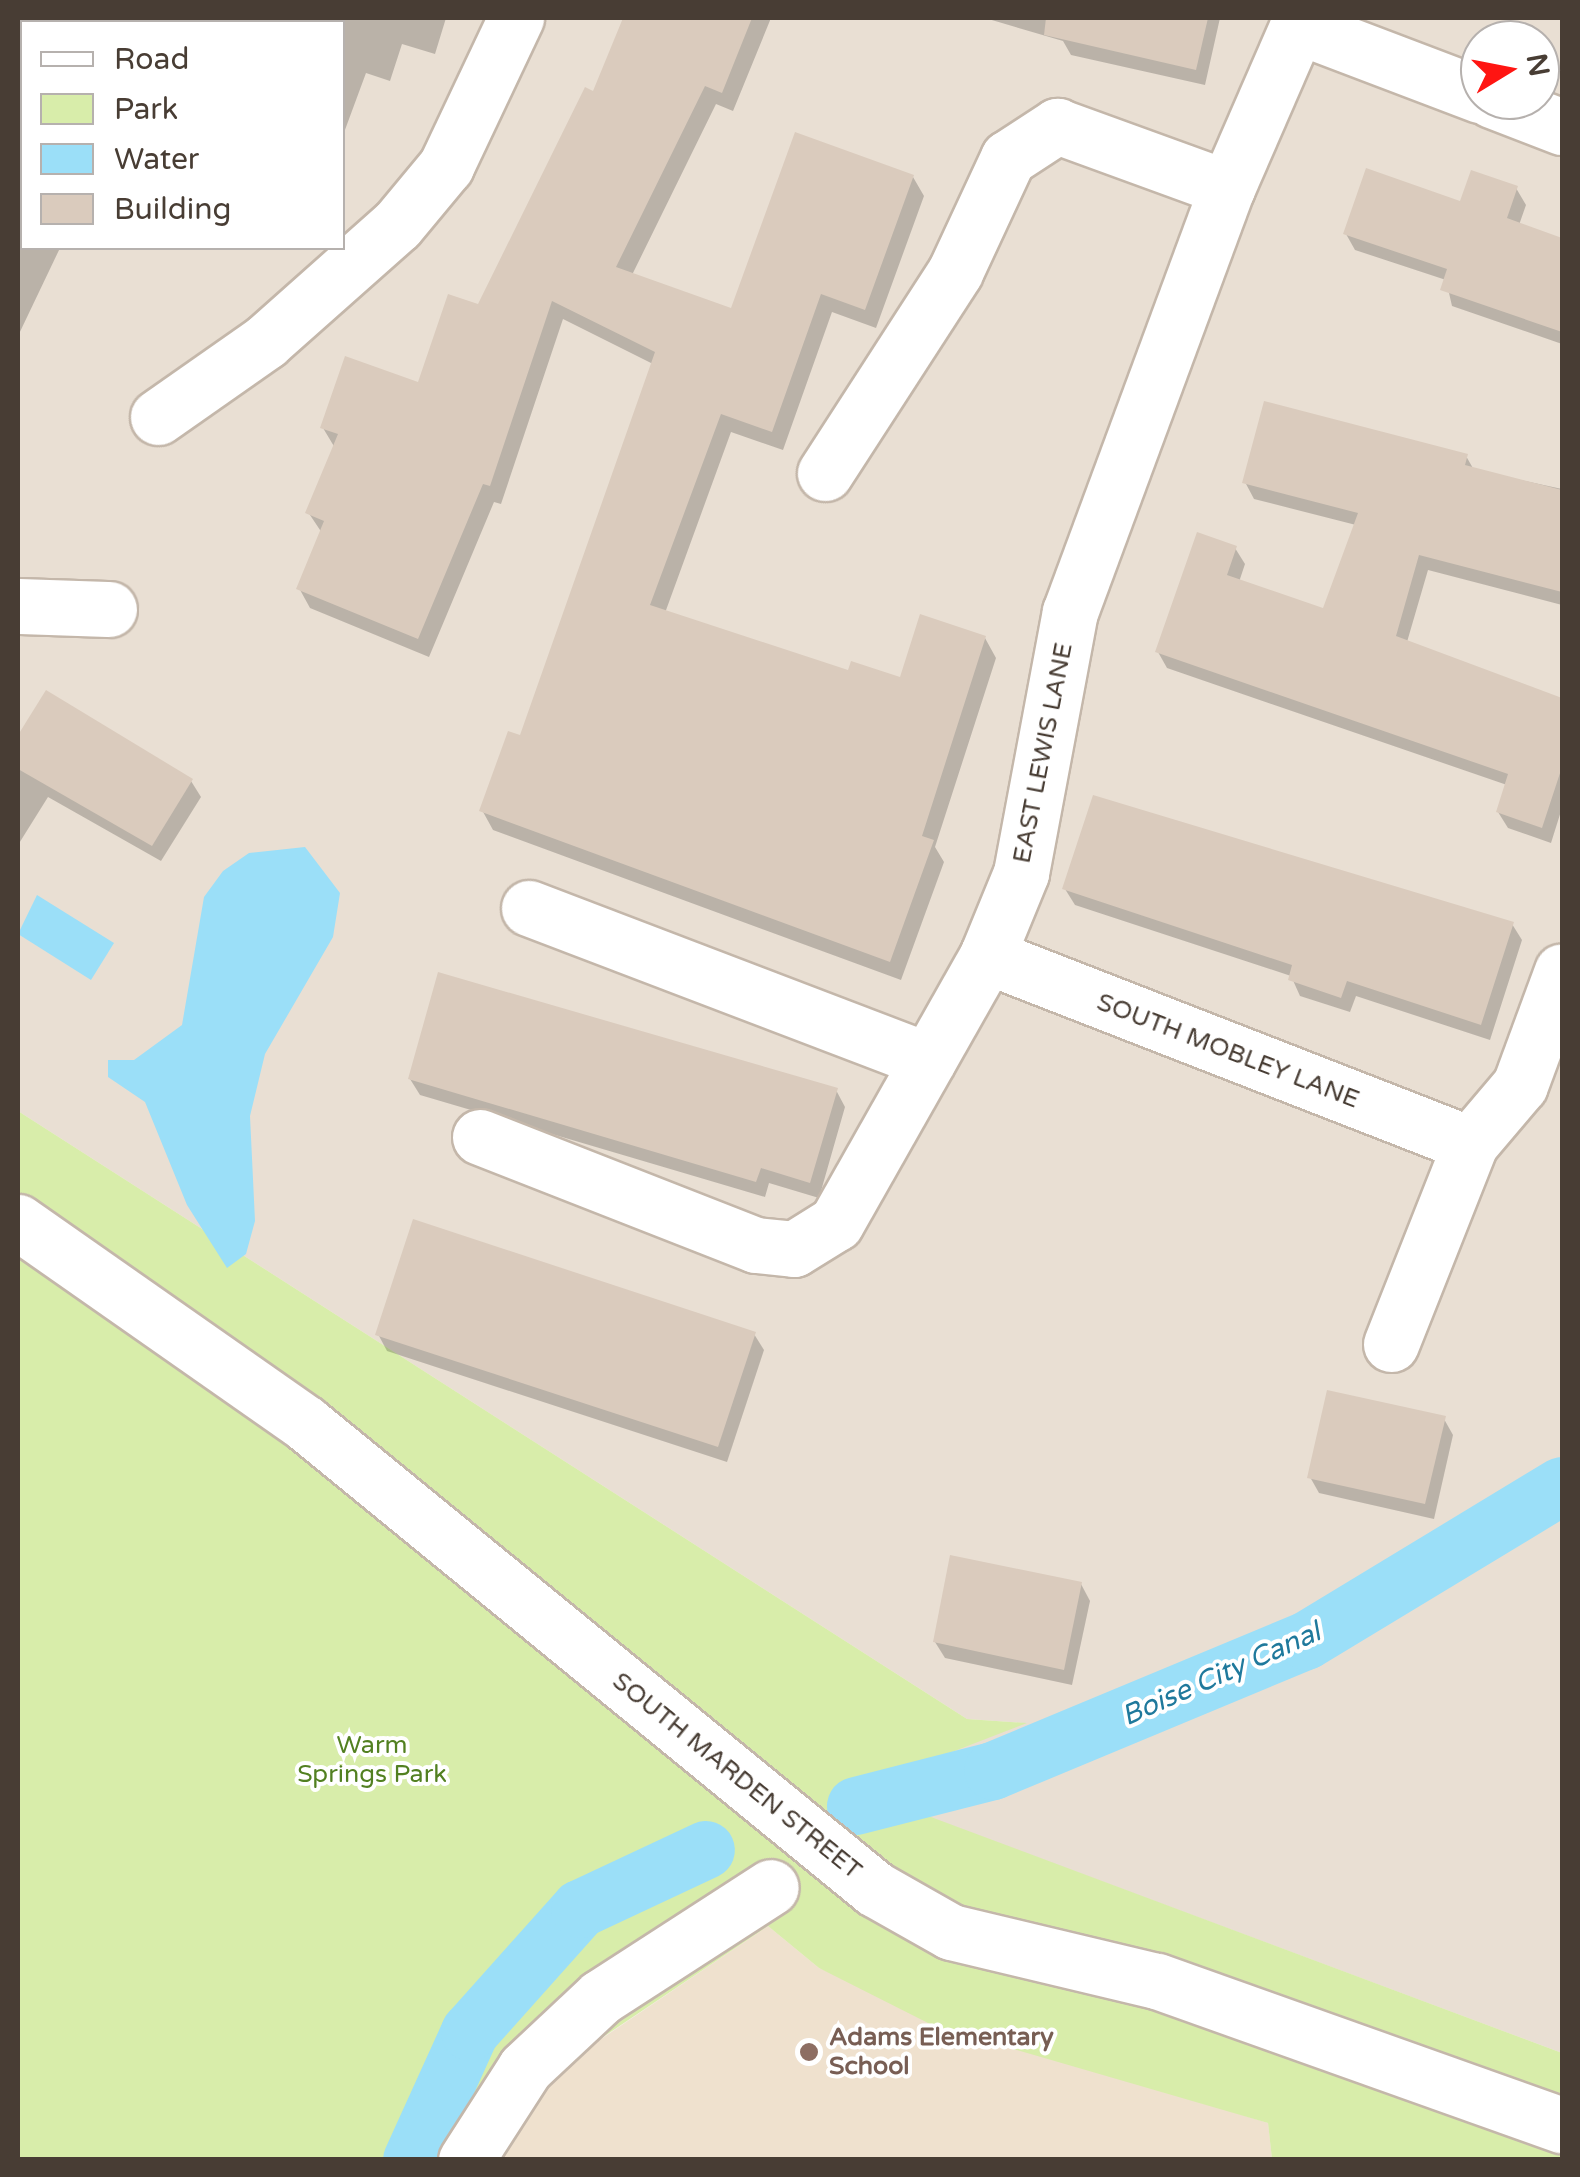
<!DOCTYPE html>
<html>
<head>
<meta charset="utf-8">
<style>
  body { margin:0 }
  #map { position:relative; width:1580px; height:2177px; overflow:hidden; background:#f5eee6; font-family:"Varela Round",sans-serif }
  div>[style] { position:absolute }
  .residential>* { inset:0; background:#e9dfd3 }
  .education>* { inset:0; background:#efe1ce }
  .green>* { inset:0; background:#d8edaa }
  .water>* { inset:0; background:#9bdff8 }
  .shadow>* { inset:0; background:#0003 }
  .canal>* { height:58px; margin:-29px; padding:0 29px; transform-origin:29px; border-radius:29px; background:#9bdff8 }
  .building>* { inset:0; background:#dacbbd }
  .roads { filter:drop-shadow(2px 0 #c4b7aa) drop-shadow(-2px 0 #c4b7aa) drop-shadow(0 2px #c4b7aa) drop-shadow(0 -2px #c4b7aa) }
  .minor>* { height:55px; margin:-27.5px; padding:0 27.5px; transform-origin:27.5px; border-radius:27.5px; background:#fff }
  .dots>* { width:28px; height:28px; translate:-50% -50%; box-sizing:border-box; border:5px solid #fff; border-radius:50% }
  span { translate:-50% -50%; white-space:nowrap; text-align:center; line-height:1.15; -webkit-text-stroke:8px #fff; paint-order:stroke }
  .street-label { font-size:25px; color:#483d34 }
  .park-label { font-size:25px; color:#528021 }
  .education-label { font-size:25px; color:#785e54; font-weight:700 }
  .left { translate:0 -50%; text-align:left }
  .water-label { font-size:28px; color:#1f799c; font-style:italic }
  .frame { position:absolute; inset:0; border:20px solid #483d34; pointer-events:none }
  .legend { position:absolute; left:20px; top:20px; width:325px; height:230px; box-sizing:border-box; background:#fff; border:2px solid #b6b1ae; margin:0; padding:12px 18px; list-style:none; font-size:30px; color:#483d34 }
  .legend li { display:flex; align-items:center; gap:20px; height:50px }
  .legend b { width:50px; border:2px solid #b6b1ae }
  .north { position:absolute; left:1460px; top:20px; width:100px; height:100px; box-sizing:border-box; background:#fff; border:2px solid #b6b1ae; border-radius:50%; rotate:80deg; font-size:28px; font-weight:700; line-height:40px; text-align:center; color:#483d34 }
  .north::after { content:''; display:block; margin:auto; width:35px; height:45px; background:#ff1512; clip-path:polygon(50% 0,100% 100%,50% 72%,0 100%) }
</style>
</head>
<body>
<div id="map">
  <div class="residential">
    <i style="clip-path:polygon(evenodd,18px 18px,1562px 18px,1562px 2053px,854px 1789px,1024px 1723px,967px 1719px,18px 1111px,18px 18px,22px 22px,342px 22px,342px 248px,22px 248px,22px 22px,18px 18px,1480px 40px,1540px 40px,1540px 100px,1480px 100px,1480px 40px)"></i>
  </div>
  <div class="education">
    <i style="clip-path:polygon(768px 1926px,819px 1968px,969px 2030px,1268px 2123px,1272px 2159px,502px 2160px,557px 2069px)"></i>
  </div>
  <div class="green">
    <i style="clip-path:polygon(18px 1111px,967px 1719px,1027px 1723px,856px 1789px,1562px 2053px,1562px 2159px,1272px 2159px,1268px 2123px,934px 2026px,819px 1968px,768px 1926px,557px 2068px,502px 2159px,18px 2159px)"></i>
  </div>
  <div class="water">
    <i style="clip-path:polygon(305px 847px,340px 893px,333px 937px,265px 1054px,250px 1116px,255px 1221px,246px 1254px,227px 1268px,187px 1205px,145px 1102px,108px 1077px,108px 1060px,134px 1060px,182px 1025px,204px 897px,223px 871px,249px 853px)"></i>
    <i style="clip-path:polygon(37px 895px,114px 943px,91px 980px,18px 934px)"></i>
  </div>
  <div class="shadow">
    <i style="clip-path:polygon(18px 18px,446px 18px,435px 54px,402px 44px,390px 81px,366px 73px,342px 138px,342px 22px,22px 22px,22px 80px)"></i>
    <i style="clip-path:polygon(625px 18px,771px 18px,733px 111px,716px 104px,632px 275px,732px 312px,913px 177px,924px 196px,876px 328px,832px 312px,783px 450px,731px 432px,665px 613px,849px 673px,901px 680px,985px 638px,996px 658px,935px 847px,944px 862px,901px 980px,493px 830px,482px 810px,521px 738px,653px 364px,563px 319px,501px 504px,494px 502px,429px 657px,310px 608px,299px 588px,322px 533px,308px 512px,335px 448px,323px 428px,420px 385px,480px 307px,595px 95px)"></i>
    <i style="clip-path:polygon(985px 18px,1220px 18px,1205px 85px,1071px 55px,1063px 41px)"></i>
    <i style="clip-path:polygon(22px 83px,22px 248px,60px 248px,18px 336px)"></i>
    <i style="clip-path:polygon(1516px 188px,1526px 205px,1519px 225px,1562px 240px,1562px 344px,1452px 306px,1446px 280px,1355px 250px,1346px 234px)"></i>
    <i style="clip-path:polygon(1466px 456px,1474px 470px,1562px 489px,1562px 605px,1428px 570px,1407px 642px,1422px 681px,1562px 731px,1562px 808px,1551px 843px,1508px 828px,1498px 812px,1507px 785px,1167px 668px,1158px 652px,1235px 548px,1245px 564px,1239px 582px,1325px 611px,1356px 525px,1254px 499px,1245px 482px)"></i>
    <i style="clip-path:polygon(47px 693px,191px 781px,201px 797px,161px 861px,48px 797px,18px 845px,18px 740px)"></i>
    <i style="clip-path:polygon(1065px 889px,1512px 924px,1522px 940px,1490px 1040px,1356px 996px,1350px 1012px,1300px 996px,1291px 976px,1075px 905px)"></i>
    <i style="clip-path:polygon(410px 1079px,836px 1090px,845px 1107px,819px 1198px,769px 1183px,765px 1197px,420px 1095px)"></i>
    <i style="clip-path:polygon(378px 1334px,754px 1334px,764px 1350px,727px 1462px,387px 1351px)"></i>
    <i style="clip-path:polygon(1444px 1419px,1453px 1435px,1434px 1519px,1319px 1493px,1310px 1477px)"></i>
    <i style="clip-path:polygon(1081px 1584px,1090px 1601px,1072px 1685px,945px 1658px,935px 1642px)"></i>
  </div>
  <div class="canal">
    <i style="left:856px;top:1806px;width:141px;rotate:-14.3deg"></i>
    <i style="left:993px;top:1771px;width:339px;rotate:-22.6deg"></i>
    <i style="left:1306px;top:1641px;width:299px;rotate:-31.2deg"></i>
    <i style="left:412px;top:2160px;width:141px;rotate:-65.6deg"></i>
    <i style="left:470px;top:2032px;width:165px;rotate:-48.2deg"></i>
    <i style="left:580px;top:1909px;width:139px;rotate:-25.1deg"></i>
  </div>
  <div class="building">
    <i style="clip-path:polygon(623px 18px,752px 18px,722px 93px,705px 86px,616px 267px,731px 308px,795px 132px,914px 175px,865px 310px,821px 294px,772px 432px,721px 414px,650px 605px,848px 670px,851px 661px,900px 677px,920px 614px,986px 636px,922px 836px,934px 840px,890px 962px,479px 811px,508px 731px,520px 735px,655px 352px,552px 301px,490px 486px,483px 484px,418px 639px,296px 589px,324px 521px,305px 513px,338px 434px,320px 428px,345px 356px,418px 382px,448px 294px,478px 304px,585px 87px,593px 91px)"></i>
    <i style="clip-path:polygon(1046px 18px,1208px 18px,1196px 70px,1044px 35px)"></i>
    <i style="clip-path:polygon(1366px 168px,1460px 201px,1471px 170px,1518px 186px,1507px 218px,1562px 238px,1562px 332px,1440px 290px,1447px 269px,1343px 234px)"></i>
    <i style="clip-path:polygon(1264px 401px,1468px 454px,1465px 465px,1562px 490px,1562px 592px,1419px 555px,1396px 636px,1562px 698px,1562px 767px,1542px 828px,1496px 812px,1508px 774px,1155px 652px,1197px 532px,1237px 546px,1227px 575px,1323px 608px,1358px 513px,1242px 483px)"></i>
    <i style="clip-path:polygon(46px 690px,193px 779px,152px 846px,18px 769px,18px 735px)"></i>
    <i style="clip-path:polygon(1093px 795px,1514px 922px,1481px 1025px,1347px 981px,1341px 998px,1288px 980px,1292px 965px,1062px 889px)"></i>
    <i style="clip-path:polygon(438px 972px,838px 1088px,810px 1183px,761px 1168px,756px 1182px,408px 1079px)"></i>
    <i style="clip-path:polygon(413px 1219px,756px 1332px,718px 1447px,375px 1335px)"></i>
    <i style="clip-path:polygon(1327px 1390px,1446px 1416px,1425px 1504px,1307px 1478px)"></i>
    <i style="clip-path:polygon(950px 1555px,1082px 1582px,1064px 1670px,933px 1642px)"></i>
  </div>
  <div class="roads">
    <div class="minor">
      <i style="left:1298px;top:26px;width:195px;rotate:20.8deg"></i>
      <i style="left:1492px;top:100px;width:75px;rotate:21.1deg"></i>
      <i style="left:158px;top:417px;width:131px;rotate:-35deg"></i>
      <i style="left:265px;top:342px;width:176px;rotate:-41.6deg"></i>
      <i style="left:397px;top:225px;width:77px;rotate:-50.3deg"></i>
      <i style="left:446px;top:166px;width:164px;rotate:-64.7deg"></i>
      <i style="left:825px;top:473px;width:239px;rotate:-57.1deg"></i>
      <i style="left:955px;top:272px;width:126px;rotate:-65.1deg"></i>
      <i style="left:1008px;top:158px;width:59px;rotate:-33.1deg"></i>
      <i style="left:1057px;top:126px;width:181px;rotate:20deg"></i>
      <i style="left:18px;top:606px;width:91px;rotate:1.9deg"></i>
      <i style="left:529px;top:908px;width:427px;rotate:20.9deg"></i>
      <i style="left:987px;top:956px;width:518px;rotate:21.27deg"></i>
      <i style="left:480px;top:1137px;width:296px;rotate:21.4deg"></i>
      <i style="left:756px;top:1245px;width:38px;rotate:6deg"></i>
      <i style="left:794px;top:1249px;width:49px;rotate:-31.8deg"></i>
      <i style="left:836px;top:1223px;width:307px;rotate:-60.5deg"></i>
      <i style="left:987px;top:956px;width:90px;rotate:-67.7deg"></i>
      <i style="left:1021px;top:873px;width:266px;rotate:-79.4deg"></i>
      <i style="left:1070px;top:612px;width:452px;rotate:-69.7deg"></i>
      <i style="left:1227px;top:188px;width:185px;rotate:-66.5deg"></i>
      <i style="left:18px;top:1222px;width:350px;rotate:35deg"></i>
      <i style="left:305px;top:1423px;width:736px;rotate:39.27deg"></i>
      <i style="left:875px;top:1889px;width:87px;rotate:29.5deg"></i>
      <i style="left:951px;top:1932px;width:212px;rotate:13.4deg"></i>
      <i style="left:1157px;top:1981px;width:430px;rotate:19.6deg"></i>
      <i style="left:1391px;top:1344px;width:215px;rotate:-68.4deg"></i>
      <i style="left:1470px;top:1144px;width:77px;rotate:-49.7deg"></i>
      <i style="left:1520px;top:1085px;width:121px;rotate:-69.8deg"></i>
      <i style="left:466px;top:2160px;width:109px;rotate:-57.3deg"></i>
      <i style="left:525px;top:2068px;width:104px;rotate:-43.1deg"></i>
      <i style="left:601px;top:1997px;width:202px;rotate:-32.9deg"></i>
    </div>
  </div>
  <div class="dots">
    <i style="left:809px;top:2052px;background:#8d6e63"></i>
  </div>
  <div class="street-label">
    <span style="left:1043px;top:753px;rotate:-79deg">EAST LEWIS LANE</span>
    <span style="left:1228px;top:1051px;rotate:21deg">SOUTH MOBLEY LANE</span>
    <span style="left:737px;top:1776px;rotate:39deg">SOUTH MARDEN STREET</span>
  </div>
  <div class="park-label">
    <span style="left:372px;top:1760px">Warm<br>Springs Park</span>
  </div>
  <div class="education-label">
    <span class="left" style="left:829px;top:2052px">Adams Elementary<br>School</span>
  </div>
  <div class="water-label">
    <span style="left:1221px;top:1674px;rotate:-24deg">Boise City Canal</span>
  </div>
  <div class="frame"></div>
  <ul class="legend">
  <li><b style="height:12px;background:#fff"></b>Road</li>
  <li><b style="height:28px;background:#d8edaa"></b>Park</li>
  <li><b style="height:28px;background:#9bdff8"></b>Water</li>
  <li><b style="height:28px;background:#dacbbd"></b>Building</li>
  </ul>
  <div class="north">N</div>
</div>
</body>
</html>
